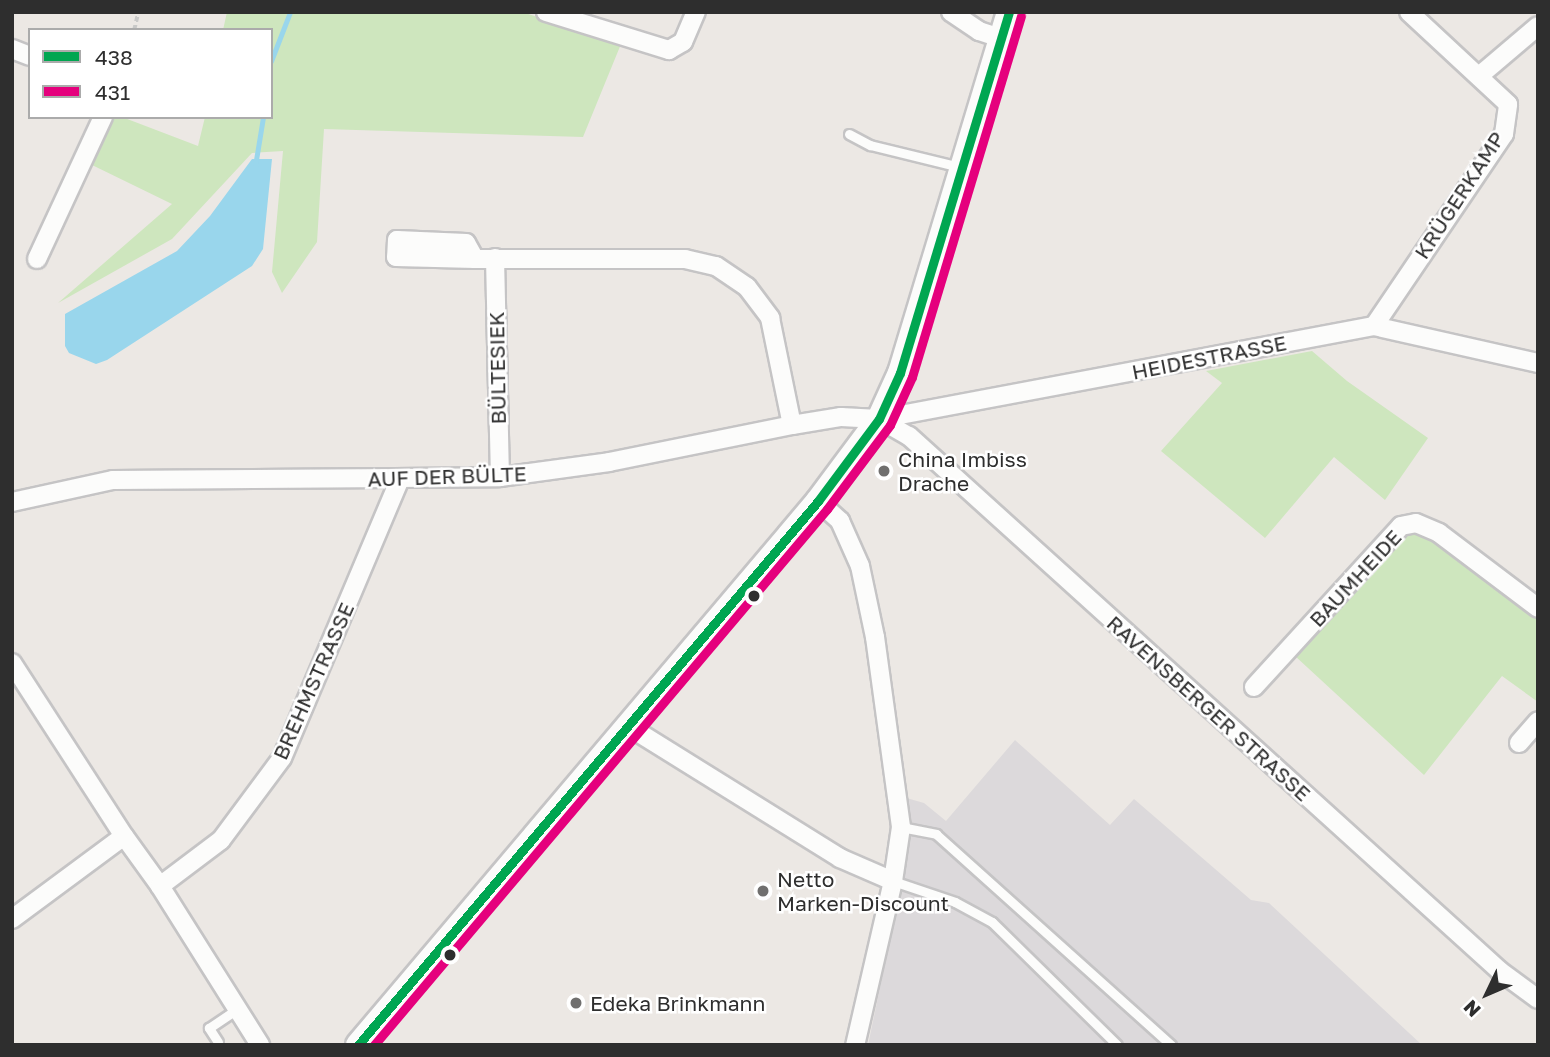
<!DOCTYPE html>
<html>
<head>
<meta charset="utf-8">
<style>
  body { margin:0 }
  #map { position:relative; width:1550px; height:1057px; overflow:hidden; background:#ece8e4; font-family:"Golos Text",sans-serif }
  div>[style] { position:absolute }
  .industrial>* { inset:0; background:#dcd9db }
  .green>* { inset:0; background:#cee6be }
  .water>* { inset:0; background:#99d6ec }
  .stream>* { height:5px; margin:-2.5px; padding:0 2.5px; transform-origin:2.5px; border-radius:2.5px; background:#99d6ec }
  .path>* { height:3.5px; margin-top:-1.75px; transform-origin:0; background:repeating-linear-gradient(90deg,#c9c9c8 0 5px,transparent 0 8.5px) }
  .roads { filter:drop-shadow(2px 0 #c5c4c5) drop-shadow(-2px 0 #c5c4c5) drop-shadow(0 2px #c5c4c5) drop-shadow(0 -2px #c5c4c5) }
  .lane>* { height:9px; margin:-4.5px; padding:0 4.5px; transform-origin:4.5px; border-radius:4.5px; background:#fcfcfb }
  .street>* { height:18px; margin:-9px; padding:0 9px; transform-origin:9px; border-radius:9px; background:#fcfcfb }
  .secondary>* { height:24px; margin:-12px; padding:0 12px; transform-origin:12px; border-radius:12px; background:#fcfcfb }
  .bus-1>* { height:9px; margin:-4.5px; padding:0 4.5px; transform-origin:4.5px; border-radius:4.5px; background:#00a651 }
  .bus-2>* { height:9px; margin:-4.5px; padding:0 4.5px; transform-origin:4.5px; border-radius:4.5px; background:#e5007d }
  .dots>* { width:19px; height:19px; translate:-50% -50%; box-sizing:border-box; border:4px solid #fff; border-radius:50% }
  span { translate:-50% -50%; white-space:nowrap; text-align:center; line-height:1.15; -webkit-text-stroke:5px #fff; paint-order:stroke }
  .street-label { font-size:21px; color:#2e2e2e }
  .poi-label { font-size:21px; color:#2e2e2e }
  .left { translate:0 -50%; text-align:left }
  .frame { position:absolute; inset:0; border:14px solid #2e2e2e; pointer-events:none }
  .legend { position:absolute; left:28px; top:28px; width:245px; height:91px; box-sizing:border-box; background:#fff; border:2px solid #ababab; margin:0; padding:9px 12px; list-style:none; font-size:21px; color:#2e2e2e }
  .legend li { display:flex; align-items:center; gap:14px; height:35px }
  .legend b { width:35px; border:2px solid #ababab }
  .north { position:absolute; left:1452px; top:959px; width:70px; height:70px; -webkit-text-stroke:5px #fff; paint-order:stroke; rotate:226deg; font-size:19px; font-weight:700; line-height:28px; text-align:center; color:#2e2e2e }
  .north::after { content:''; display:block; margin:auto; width:24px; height:32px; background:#2e2e2e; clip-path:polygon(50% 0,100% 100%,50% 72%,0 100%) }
</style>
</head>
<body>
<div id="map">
  <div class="industrial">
    <i style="clip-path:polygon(1015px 740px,1110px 825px,1134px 799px,1251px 900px,1269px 903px,1422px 1045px,868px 1045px,906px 864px,903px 797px,924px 803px,946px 821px)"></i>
  </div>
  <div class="green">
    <i style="clip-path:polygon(227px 12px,522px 12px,621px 44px,583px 137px,324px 129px,317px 242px,282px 293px,272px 272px,283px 151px,252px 153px,172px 239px,58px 303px,172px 204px,92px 165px,113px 117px,122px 117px,198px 146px,205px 117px,271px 117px,271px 30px,223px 30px)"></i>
    <i style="clip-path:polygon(1312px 351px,1347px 381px,1428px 438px,1385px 500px,1334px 457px,1265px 538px,1161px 451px,1222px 383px,1206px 371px)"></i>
    <i style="clip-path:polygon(1406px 532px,1417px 532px,1439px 543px,1538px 618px,1538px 702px,1502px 676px,1424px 775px,1295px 656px)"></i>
  </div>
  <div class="water">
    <i style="clip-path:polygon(252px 159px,272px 159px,263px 249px,252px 266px,107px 360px,96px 364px,69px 353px,65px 346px,65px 314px,177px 251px,210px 216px)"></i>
  </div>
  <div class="stream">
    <i style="left:271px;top:61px;width:53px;rotate:-68.8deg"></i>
    <i style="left:255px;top:166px;width:50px;rotate:-80.7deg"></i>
  </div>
  <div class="path">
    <i style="left:134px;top:30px;width:18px;rotate:-77deg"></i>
  </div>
  <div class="roads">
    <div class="lane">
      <i style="left:849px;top:134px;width:24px;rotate:28deg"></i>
      <i style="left:870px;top:145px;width:93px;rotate:13.7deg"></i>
      <i style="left:901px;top:827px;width:36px;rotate:11deg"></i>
      <i style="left:936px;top:834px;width:316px;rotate:41.9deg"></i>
      <i style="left:893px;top:881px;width:65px;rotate:18.7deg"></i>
      <i style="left:955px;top:902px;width:42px;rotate:28.4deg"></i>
      <i style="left:992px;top:922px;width:175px;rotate:44.5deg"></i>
      <i style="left:218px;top:1042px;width:17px;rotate:-123deg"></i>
      <i style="left:209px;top:1028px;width:34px;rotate:-34deg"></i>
    </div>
    <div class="street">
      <i style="left:546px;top:12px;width:129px;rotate:17.2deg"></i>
      <i style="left:669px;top:50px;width:16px;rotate:-30deg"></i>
      <i style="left:683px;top:42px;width:33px;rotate:-67deg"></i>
      <i style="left:951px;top:12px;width:34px;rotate:34deg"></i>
      <i style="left:979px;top:31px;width:23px;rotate:18deg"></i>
      <i style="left:12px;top:49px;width:19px;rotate:21deg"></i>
      <i style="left:1479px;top:76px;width:77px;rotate:-40.3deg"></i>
      <i style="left:495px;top:258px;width:219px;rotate:88.7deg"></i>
      <i style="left:37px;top:259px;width:157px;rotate:-65.1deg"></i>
      <i style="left:475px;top:259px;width:18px;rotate:-119deg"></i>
      <i style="left:466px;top:243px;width:69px;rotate:-177.5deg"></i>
      <i style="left:397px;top:240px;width:17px;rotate:93deg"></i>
      <i style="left:396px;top:257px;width:79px;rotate:1.5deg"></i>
      <i style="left:475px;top:259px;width:210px"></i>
      <i style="left:685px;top:259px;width:32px;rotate:13deg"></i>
      <i style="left:716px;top:266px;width:37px;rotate:34deg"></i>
      <i style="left:747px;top:287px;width:39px;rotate:53deg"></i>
      <i style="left:770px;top:318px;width:109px;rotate:78.4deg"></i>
      <i style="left:1374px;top:326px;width:232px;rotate:-55.9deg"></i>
      <i style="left:1504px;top:134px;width:30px;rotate:-82deg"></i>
      <i style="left:1508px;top:104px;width:135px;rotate:-137.1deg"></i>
      <i style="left:879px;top:419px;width:34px;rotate:30deg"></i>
      <i style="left:909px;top:436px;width:797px;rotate:42.15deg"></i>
      <i style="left:1500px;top:971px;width:47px;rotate:36.4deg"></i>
      <i style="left:818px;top:501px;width:30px;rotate:42deg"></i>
      <i style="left:840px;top:521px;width:49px;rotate:66deg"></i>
      <i style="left:860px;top:566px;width:73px;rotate:78.1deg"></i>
      <i style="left:875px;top:637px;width:192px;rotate:82.2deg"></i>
      <i style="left:901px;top:827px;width:55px;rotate:98.4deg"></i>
      <i style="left:893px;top:881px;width:168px;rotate:103deg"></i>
      <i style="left:12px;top:502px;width:103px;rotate:-12.3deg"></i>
      <i style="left:113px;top:480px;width:387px;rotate:-0.4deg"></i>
      <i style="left:500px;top:477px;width:110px;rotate:-7.8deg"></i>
      <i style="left:609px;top:462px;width:187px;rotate:-11.4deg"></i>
      <i style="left:792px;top:425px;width:50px;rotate:-9.3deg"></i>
      <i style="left:841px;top:417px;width:38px;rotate:3deg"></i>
      <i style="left:879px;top:419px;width:504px;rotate:-10.64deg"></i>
      <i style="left:1374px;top:326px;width:168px;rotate:12.7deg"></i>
      <i style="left:12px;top:663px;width:206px;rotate:57.1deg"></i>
      <i style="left:124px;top:836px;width:62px;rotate:54.2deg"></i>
      <i style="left:160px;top:886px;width:188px;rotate:57.8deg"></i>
      <i style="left:1254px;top:687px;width:218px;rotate:-47.6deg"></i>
      <i style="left:1401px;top:526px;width:15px;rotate:-11deg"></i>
      <i style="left:1416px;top:523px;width:25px;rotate:23deg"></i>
      <i style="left:1439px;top:533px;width:124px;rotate:37.1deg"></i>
      <i style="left:628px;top:726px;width:250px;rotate:31.9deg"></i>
      <i style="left:840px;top:858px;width:58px;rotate:23.5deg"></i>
      <i style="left:1519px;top:743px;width:29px;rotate:-49deg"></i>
      <i style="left:160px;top:886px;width:76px;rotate:-37deg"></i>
      <i style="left:221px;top:840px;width:102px;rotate:-53.4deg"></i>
      <i style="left:282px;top:758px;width:303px;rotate:-67.1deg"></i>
      <i style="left:12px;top:919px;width:139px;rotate:-36.5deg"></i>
    </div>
    <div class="secondary">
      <i style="left:358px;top:1045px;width:712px;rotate:-49.78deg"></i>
      <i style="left:818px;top:501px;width:102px;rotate:-53.4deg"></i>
      <i style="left:879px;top:419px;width:51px;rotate:-65.5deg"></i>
      <i style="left:900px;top:373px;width:377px;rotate:-73.2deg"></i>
    </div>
  </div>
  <div class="bus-1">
    <i style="left:358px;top:1045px;width:712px;rotate:-49.78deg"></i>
    <i style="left:818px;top:501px;width:102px;rotate:-53.4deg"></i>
    <i style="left:879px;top:419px;width:51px;rotate:-65.5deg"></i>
    <i style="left:900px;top:373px;width:377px;rotate:-73.2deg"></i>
  </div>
  <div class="bus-2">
    <i style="left:374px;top:1045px;width:702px;rotate:-49.8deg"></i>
    <i style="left:827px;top:509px;width:105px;rotate:-53.1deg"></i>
    <i style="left:890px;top:425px;width:53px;rotate:-65.4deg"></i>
    <i style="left:912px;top:377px;width:377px;rotate:-73.2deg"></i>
  </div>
  <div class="dots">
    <i style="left:884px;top:471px;background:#706f6e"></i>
    <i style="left:754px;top:596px;background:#2e2e2e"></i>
    <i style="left:763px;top:891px;background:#706f6e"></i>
    <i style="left:450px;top:955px;background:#2e2e2e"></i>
    <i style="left:576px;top:1003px;background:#706f6e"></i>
  </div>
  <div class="street-label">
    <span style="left:1459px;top:195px;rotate:-57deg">KRÜGERKAMP</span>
    <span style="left:1209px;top:357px;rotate:-11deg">HEIDESTRASSE</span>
    <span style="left:497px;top:368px;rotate:-91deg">BÜLTESIEK</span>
    <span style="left:447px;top:476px;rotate:-2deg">AUF DER BÜLTE</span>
    <span style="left:1355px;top:578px;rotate:-47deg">BAUMHEIDE</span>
    <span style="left:313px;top:681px;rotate:-66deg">BREHMSTRASSE</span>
    <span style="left:1209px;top:708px;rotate:42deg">RAVENSBERGER STRASSE</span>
  </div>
  <div class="poi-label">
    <span class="left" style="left:898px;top:471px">China Imbiss<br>Drache</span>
    <span class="left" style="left:777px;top:891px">Netto<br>Marken-Discount</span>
    <span class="left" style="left:590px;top:1003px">Edeka Brinkmann</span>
  </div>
  <div class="frame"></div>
  <ul class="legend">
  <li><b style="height:9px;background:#00a651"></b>438</li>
  <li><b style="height:9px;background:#e5007d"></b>431</li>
  </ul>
  <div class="north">N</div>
</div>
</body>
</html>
